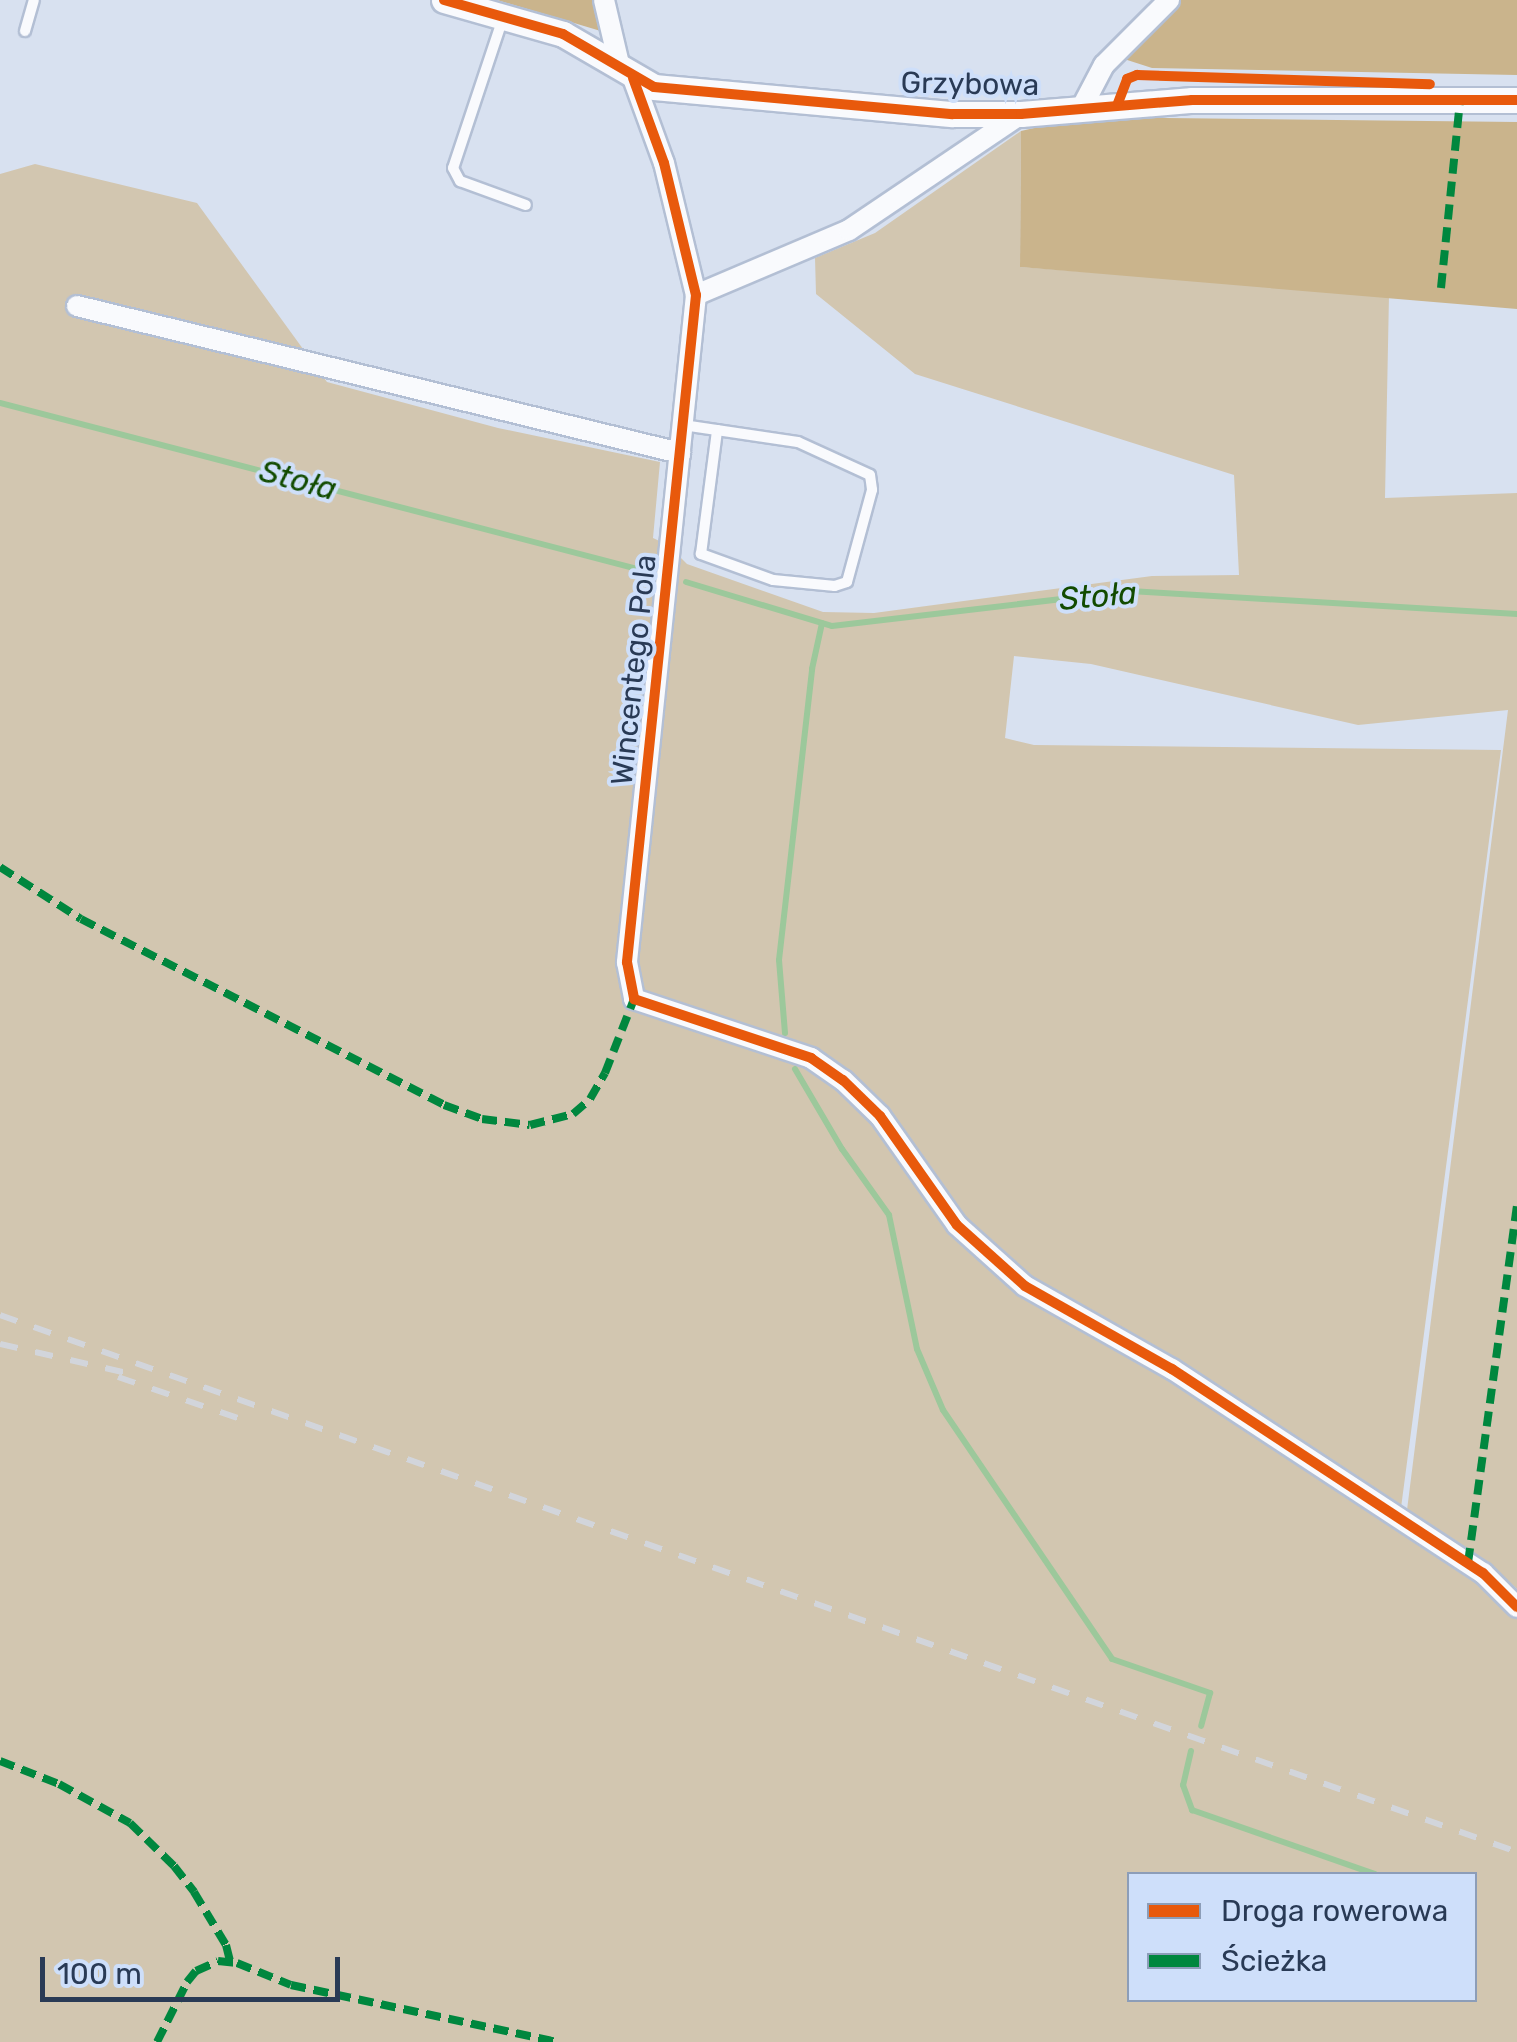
<!DOCTYPE html>
<html>
<head>
<meta charset="utf-8">
<style>
  body { margin:0 }
  #map { position:relative; width:1517px; height:2042px; overflow:hidden; background:#d8e1f0; font-family:Rubik,sans-serif }
  div>[style] { position:absolute }
  .green>* { inset:0; background:#d2c6b0 }
  .forest>* { inset:0; background:#cab48c }
  .stream>* { height:6px; margin:-3px; padding:0 3px; transform-origin:3px; border-radius:3px; background:#9cc89b }
  .roads { filter:drop-shadow(2px 0 #b3bfd4) drop-shadow(-2px 0 #b3bfd4) drop-shadow(0 2px #b3bfd4) drop-shadow(0 -2px #b3bfd4) }
  .service>* { height:10px; margin:-5px; padding:0 5px; transform-origin:5px; border-radius:5px; background:#f9fafd }
  .minor>* { height:20px; margin:-10px; padding:0 10px; transform-origin:10px; border-radius:10px; background:#f9fafd }
  .tertiary>* { height:25px; margin:-12.5px; padding:0 12.5px; transform-origin:12.5px; border-radius:12.5px; background:#f9fafd }
  .rail>* { height:6px; margin-top:-3px; transform-origin:0; background:repeating-linear-gradient(90deg,#d2d5db 0 18px,transparent 0 36px) }
  .quiet>* { height:8px; margin-top:-4px; transform-origin:0; background:repeating-linear-gradient(90deg,#00873e 0 15px,transparent 0 23px) }
  .cycleway>* { height:10px; margin:-5px; padding:0 5px; transform-origin:5px; border-radius:5px; background:#e8590c }
  span { translate:-50% -50%; white-space:nowrap; text-align:center; line-height:1.15; -webkit-text-stroke:8px #cedffa; paint-order:stroke }
  .street-label { font-size:30px; color:#293a55 }
  .water-label { font-size:32px; color:#124b00; font-style:italic }
  .legend { position:absolute; left:1127px; top:1872px; width:350px; height:130px; box-sizing:border-box; background:#cedffa; border:2px solid #8c9db8; margin:0; padding:12px 18px; list-style:none; font-size:30px; color:#293a55 }
  .legend li { display:flex; align-items:center; gap:20px; height:50px }
  .legend b { width:50px; border:2px solid #8c9db8 }
  .scale { position:absolute; left:40px; top:1957px; width:300px; height:45px; box-sizing:border-box; border:5px solid #293a55; border-top:0; padding-left:12px; font-size:30px; line-height:35px; white-space:nowrap; color:#293a55; -webkit-text-stroke:8px #cedffa; paint-order:stroke }
</style>
</head>
<body>
<div id="map">
  <div class="green">
    <i style="clip-path:polygon(evenodd,1021px 131px,1020px 267px,1389px 295px,1385px 498px,1517px 493px,1517px 1589px,1486px 1561px,1407px 1510px,1508px 710px,1358px 725px,1091px 664px,1014px 656px,1005px 738px,1034px 745px,1501px 750px,1399px 1523px,1517px 1610px,1517px 2042px,0 2042px,0 174px,35px 164px,197px 203px,327px 382px,498px 428px,660px 462px,653px 538px,668px 545px,687px 564px,823px 612px,874px 613px,1152px 576px,1239px 575px,1234px 475px,915px 374px,816px 294px,815px 258px,875px 233px,1021px 131px,1130px 1874px,1474px 1874px,1474px 2000px,1130px 2000px,1130px 1874px)"></i>
  </div>
  <div class="forest">
    <i style="clip-path:polygon(497px 0,597px 0,604px 32px)"></i>
    <i style="clip-path:polygon(1181px 0,1517px 0,1517px 75px,1152px 68px,1121px 58px)"></i>
    <i style="clip-path:polygon(1082px 117px,1517px 122px,1517px 309px,1020px 267px,1021px 131px)"></i>
  </div>
  <div class="stream">
    <i style="left:0;top:403px;width:675px;rotate:14.59deg"></i>
    <i style="left:686px;top:582px;width:152px;rotate:16.8deg"></i>
    <i style="left:832px;top:626px;width:300px;rotate:-6.7deg"></i>
    <i style="left:1130px;top:591px;width:388px;rotate:3.4deg"></i>
    <i style="left:785px;top:1033px;width:73px;rotate:-94.7deg"></i>
    <i style="left:779px;top:960px;width:293px;rotate:-83.5deg"></i>
    <i style="left:812px;top:669px;width:47px;rotate:-77.7deg"></i>
    <i style="left:795px;top:1069px;width:93px;rotate:59.6deg"></i>
    <i style="left:842px;top:1149px;width:81px;rotate:54.5deg"></i>
    <i style="left:889px;top:1215px;width:137px;rotate:78.2deg"></i>
    <i style="left:917px;top:1349px;width:66px;rotate:66.9deg"></i>
    <i style="left:943px;top:1410px;width:301px;rotate:55.8deg"></i>
    <i style="left:1112px;top:1659px;width:104px;rotate:19.1deg"></i>
    <i style="left:1210px;top:1693px;width:34px;rotate:105deg"></i>
    <i style="left:1191px;top:1751px;width:35px;rotate:103deg"></i>
    <i style="left:1183px;top:1785px;width:27px;rotate:70deg"></i>
    <i style="left:1192px;top:1810px;width:194px;rotate:19.3deg"></i>
  </div>
  <div class="roads">
    <div class="service">
      <i style="left:503px;top:18px;width:158px;rotate:108.4deg"></i>
      <i style="left:453px;top:168px;width:15px;rotate:62deg"></i>
      <i style="left:460px;top:181px;width:70px;rotate:20deg"></i>
      <i style="left:25px;top:31px;width:32px;rotate:-74deg"></i>
      <i style="left:683px;top:425px;width:116px;rotate:8.4deg"></i>
      <i style="left:798px;top:442px;width:79px;rotate:24.6deg"></i>
      <i style="left:870px;top:475px;width:15px;rotate:82deg"></i>
      <i style="left:872px;top:490px;width:95px;rotate:105.2deg"></i>
      <i style="left:847px;top:582px;width:13px;rotate:162deg"></i>
      <i style="left:835px;top:586px;width:62px;rotate:-174.5deg"></i>
      <i style="left:773px;top:580px;width:77px;rotate:-160.1deg"></i>
      <i style="left:701px;top:554px;width:125px;rotate:-82.6deg"></i>
    </div>
    <div class="minor">
      <i style="left:604px;top:0;width:66px;rotate:76.8deg"></i>
      <i style="left:633px;top:78px;width:90px;rotate:70deg"></i>
      <i style="left:664px;top:163px;width:136px;rotate:76.4deg"></i>
      <i style="left:696px;top:295px;width:671px;rotate:95.91deg"></i>
      <i style="left:627px;top:962px;width:38px;rotate:79deg"></i>
      <i style="left:634px;top:999px;width:187px;rotate:18.4deg"></i>
      <i style="left:811px;top:1058px;width:39px;rotate:35deg"></i>
      <i style="left:843px;top:1080px;width:52px;rotate:44.2deg"></i>
      <i style="left:880px;top:1116px;width:133px;rotate:54.8deg"></i>
      <i style="left:957px;top:1225px;width:91px;rotate:41.9deg"></i>
      <i style="left:1025px;top:1286px;width:169px;rotate:29.5deg"></i>
      <i style="left:1172px;top:1369px;width:372px;rotate:33.3deg"></i>
      <i style="left:1483px;top:1573px;width:48px;rotate:45deg"></i>
      <i style="left:1082px;top:107px;width:47px;rotate:-62.4deg"></i>
      <i style="left:1104px;top:65px;width:92px;rotate:-45deg"></i>
      <i style="left:696px;top:295px;width:166px;rotate:-23deg"></i>
      <i style="left:849px;top:230px;width:207px;rotate:-34deg"></i>
      <i style="left:77px;top:306px;width:621px;rotate:13.7deg"></i>
    </div>
    <div class="tertiary">
      <i style="left:444px;top:0;width:124px;rotate:15.9deg"></i>
      <i style="left:563px;top:34px;width:105px;rotate:30.2deg"></i>
      <i style="left:654px;top:87px;width:300px;rotate:5.2deg"></i>
      <i style="left:953px;top:114px;width:68px"></i>
      <i style="left:1021px;top:114px;width:172px;rotate:-4.7deg"></i>
      <i style="left:1192px;top:100px;width:325px"></i>
    </div>
  </div>
  <div class="rail">
    <i style="left:0;top:1315px;width:1609px;rotate:19.49deg"></i>
    <i style="left:0;top:1344px;width:139px;rotate:12.9deg"></i>
    <i style="left:118px;top:1377px;width:127px;rotate:18.9deg"></i>
  </div>
  <div class="quiet">
    <i style="left:1441px;top:288px;width:189px;rotate:-84.2deg"></i>
    <i style="left:0;top:867px;width:96px;rotate:32.7deg"></i>
    <i style="left:81px;top:919px;width:408px;rotate:27.1deg"></i>
    <i style="left:444px;top:1105px;width:40px;rotate:20.2deg"></i>
    <i style="left:482px;top:1119px;width:48px;rotate:7.1deg"></i>
    <i style="left:530px;top:1125px;width:44px;rotate:-14.3deg"></i>
    <i style="left:573px;top:1114px;width:23px;rotate:-41deg"></i>
    <i style="left:590px;top:1099px;width:30px;rotate:-60deg"></i>
    <i style="left:605px;top:1073px;width:79px;rotate:-68.6deg"></i>
    <i style="left:1468px;top:1563px;width:361px;rotate:-82.2deg"></i>
    <i style="left:0;top:1761px;width:63px;rotate:21.3deg"></i>
    <i style="left:59px;top:1784px;width:81px;rotate:28.8deg"></i>
    <i style="left:130px;top:1823px;width:62px;rotate:44.3deg"></i>
    <i style="left:174px;top:1866px;width:33px;rotate:52deg"></i>
    <i style="left:194px;top:1892px;width:62px;rotate:58.9deg"></i>
    <i style="left:226px;top:1945px;width:16px;rotate:76deg"></i>
    <i style="left:157px;top:2042px;width:67px;rotate:-63.4deg"></i>
    <i style="left:187px;top:1982px;width:14px;rotate:-51deg"></i>
    <i style="left:196px;top:1971px;width:24px;rotate:-24deg"></i>
    <i style="left:218px;top:1961px;width:19px;rotate:6deg"></i>
    <i style="left:237px;top:1963px;width:58px;rotate:22.2deg"></i>
    <i style="left:291px;top:1985px;width:273px;rotate:12.1deg"></i>
  </div>
  <div class="cycleway">
    <i style="left:444px;top:0;width:124px;rotate:15.9deg"></i>
    <i style="left:563px;top:34px;width:105px;rotate:30.2deg"></i>
    <i style="left:654px;top:87px;width:300px;rotate:5.2deg"></i>
    <i style="left:953px;top:114px;width:68px"></i>
    <i style="left:1021px;top:114px;width:172px;rotate:-4.7deg"></i>
    <i style="left:1192px;top:100px;width:325px"></i>
    <i style="left:633px;top:78px;width:90px;rotate:70deg"></i>
    <i style="left:664px;top:163px;width:136px;rotate:76.4deg"></i>
    <i style="left:696px;top:295px;width:671px;rotate:95.91deg"></i>
    <i style="left:627px;top:962px;width:38px;rotate:79deg"></i>
    <i style="left:634px;top:999px;width:187px;rotate:18.4deg"></i>
    <i style="left:811px;top:1058px;width:39px;rotate:35deg"></i>
    <i style="left:843px;top:1080px;width:52px;rotate:44.2deg"></i>
    <i style="left:880px;top:1116px;width:133px;rotate:54.8deg"></i>
    <i style="left:957px;top:1225px;width:91px;rotate:41.9deg"></i>
    <i style="left:1025px;top:1286px;width:169px;rotate:29.5deg"></i>
    <i style="left:1172px;top:1369px;width:372px;rotate:33.3deg"></i>
    <i style="left:1483px;top:1573px;width:48px;rotate:45deg"></i>
    <i style="left:1118px;top:103px;width:26px;rotate:-69deg"></i>
    <i style="left:1127px;top:79px;width:11px;rotate:-22deg"></i>
    <i style="left:1137px;top:75px;width:293px;rotate:1.8deg"></i>
  </div>
  <div class="street-label">
    <span style="left:970px;top:84px;rotate:1deg">Grzybowa</span>
    <span style="left:634px;top:670px;rotate:-84deg">Wincentego Pola</span>
  </div>
  <div class="water-label">
    <span style="left:298px;top:480px;rotate:15deg">Stoła</span>
    <span style="left:1098px;top:596px;rotate:-5deg">Stoła</span>
  </div>
  <ul class="legend">
  <li><b style="height:12px;background:#e8590c"></b>Droga rowerowa</li>
  <li><b style="height:12px;background:#00873e"></b>Ścieżka</li>
  </ul>
  <div class="scale">100 m</div>
</div>
</body>
</html>
